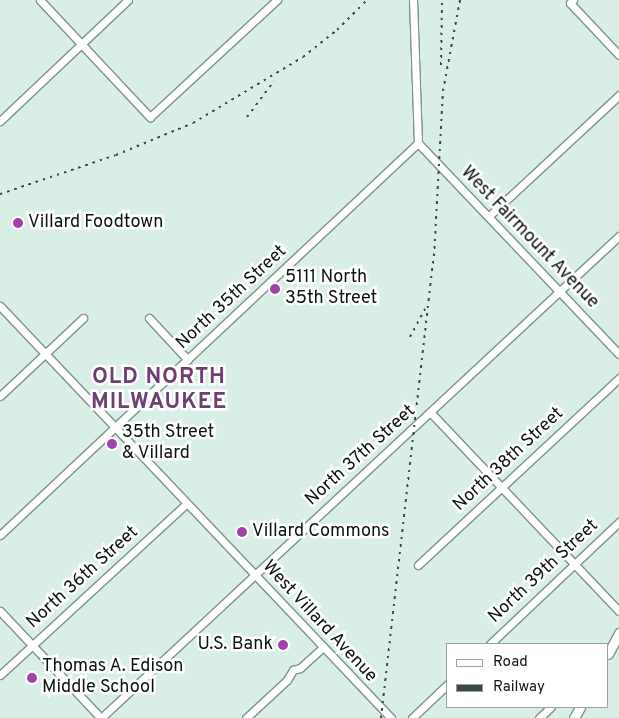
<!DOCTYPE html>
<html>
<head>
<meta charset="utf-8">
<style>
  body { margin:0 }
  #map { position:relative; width:619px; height:718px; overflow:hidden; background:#d9efe6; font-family:Overpass,sans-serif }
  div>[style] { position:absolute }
  .roads { filter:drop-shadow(1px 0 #80948c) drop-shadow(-1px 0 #80948c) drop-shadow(0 1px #80948c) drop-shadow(0 -1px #80948c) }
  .minor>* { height:7px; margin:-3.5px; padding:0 3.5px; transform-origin:3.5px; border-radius:3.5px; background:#fff }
  .major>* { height:9px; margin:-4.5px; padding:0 4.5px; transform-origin:4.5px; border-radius:4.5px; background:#fff }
  .rail>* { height:2px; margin-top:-1px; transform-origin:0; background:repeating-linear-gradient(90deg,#3d4944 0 2.5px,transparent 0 7.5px) }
  .dots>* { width:14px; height:14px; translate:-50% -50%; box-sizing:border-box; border:2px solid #fff; border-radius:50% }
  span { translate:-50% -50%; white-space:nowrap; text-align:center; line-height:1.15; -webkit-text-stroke:5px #fff; paint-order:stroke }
  .poi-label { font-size:18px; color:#0b1310 }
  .left { translate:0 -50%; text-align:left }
  .right { translate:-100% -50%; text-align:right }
  .street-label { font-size:18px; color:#0b1310 }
  .district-label { font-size:22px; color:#6f3f74; font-weight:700; letter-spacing:1px }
  .legend { position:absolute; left:446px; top:643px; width:162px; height:65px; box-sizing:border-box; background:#fff; border:1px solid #9da19f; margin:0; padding:6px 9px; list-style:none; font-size:15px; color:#0b1310 }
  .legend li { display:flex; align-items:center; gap:10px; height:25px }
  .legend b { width:25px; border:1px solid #9da19f }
</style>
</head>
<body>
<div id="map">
  <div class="roads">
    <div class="minor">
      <i style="left:40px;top:0;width:161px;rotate:46.8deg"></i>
      <i style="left:150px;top:117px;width:173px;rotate:-42.7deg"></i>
      <i style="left:413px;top:0;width:143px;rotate:88deg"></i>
      <i style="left:573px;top:0;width:4px;rotate:135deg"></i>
      <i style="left:570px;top:3px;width:71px;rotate:46.7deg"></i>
      <i style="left:0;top:121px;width:176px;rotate:-43.4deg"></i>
      <i style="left:418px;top:143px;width:291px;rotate:46.4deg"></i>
      <i style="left:489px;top:216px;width:178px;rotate:-42.9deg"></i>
      <i style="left:0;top:306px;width:568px;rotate:46.5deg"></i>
      <i style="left:149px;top:318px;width:57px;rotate:47.1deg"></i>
      <i style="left:0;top:396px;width:114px;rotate:-43.2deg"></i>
      <i style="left:431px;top:413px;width:273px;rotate:46.5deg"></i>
      <i style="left:0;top:535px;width:573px;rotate:-43.16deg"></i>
      <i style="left:418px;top:565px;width:275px;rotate:-42.9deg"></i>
      <i style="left:0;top:611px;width:147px;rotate:46.7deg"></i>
      <i style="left:490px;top:644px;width:178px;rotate:-43.4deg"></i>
      <i style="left:0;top:675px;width:253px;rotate:-42.6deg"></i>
      <i style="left:101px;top:718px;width:708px;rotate:-42.94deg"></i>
      <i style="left:246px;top:718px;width:56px;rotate:-42.8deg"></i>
      <i style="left:287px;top:680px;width:12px;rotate:-59deg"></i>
      <i style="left:293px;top:670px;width:7px;rotate:-16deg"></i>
      <i style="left:300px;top:668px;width:31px;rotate:-42deg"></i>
      <i style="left:412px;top:718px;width:50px;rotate:-43.4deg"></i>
      <i style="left:539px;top:718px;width:16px;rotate:-43deg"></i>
    </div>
    <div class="major">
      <i style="left:608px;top:654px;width:24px;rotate:-62deg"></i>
      <i style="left:574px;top:718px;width:13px;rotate:-61deg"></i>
    </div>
  </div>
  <div class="rail">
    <i style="left:441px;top:65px;width:65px;rotate:-89.1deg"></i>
    <i style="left:247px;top:117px;width:45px;rotate:-53.1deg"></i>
    <i style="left:0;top:194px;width:122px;rotate:-18.6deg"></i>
    <i style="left:116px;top:155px;width:83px;rotate:-22.6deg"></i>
    <i style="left:193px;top:123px;width:128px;rotate:-31deg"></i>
    <i style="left:303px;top:57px;width:43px;rotate:-38.5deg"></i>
    <i style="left:337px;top:30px;width:42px;rotate:-45deg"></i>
    <i style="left:410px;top:337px;width:32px;rotate:-62deg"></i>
    <i style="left:381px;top:718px;width:465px;rotate:-83.5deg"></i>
    <i style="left:434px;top:256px;width:165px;rotate:-86.9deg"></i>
    <i style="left:443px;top:91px;width:93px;rotate:-79.4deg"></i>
  </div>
  <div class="dots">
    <i style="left:18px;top:223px;background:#a142ab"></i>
    <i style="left:275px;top:289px;background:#a142ab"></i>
    <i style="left:112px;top:444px;background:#a142ab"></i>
    <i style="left:242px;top:532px;background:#a142ab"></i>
    <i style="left:283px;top:645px;background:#a142ab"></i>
    <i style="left:32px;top:678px;background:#a142ab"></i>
  </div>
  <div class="poi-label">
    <span class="left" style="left:28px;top:223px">Villard Foodtown</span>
    <span class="left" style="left:285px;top:289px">5111 North<br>35th Street</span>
    <span class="left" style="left:122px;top:444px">35th Street<br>&amp; Villard</span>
    <span class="left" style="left:252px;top:532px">Villard Commons</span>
    <span class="right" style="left:273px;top:645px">U.S. Bank</span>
    <span class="left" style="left:42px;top:678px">Thomas A. Edison<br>Middle School</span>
  </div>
  <div class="street-label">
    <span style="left:529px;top:238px;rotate:46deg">West Fairmount Avenue</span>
    <span style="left:232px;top:298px;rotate:-43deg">North 35th Street</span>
    <span style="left:361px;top:456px;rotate:-42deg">North 37th Street</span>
    <span style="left:509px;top:460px;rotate:-43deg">North 38th Street</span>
    <span style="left:544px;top:572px;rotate:-43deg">North 39th Street</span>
    <span style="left:83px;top:578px;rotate:-42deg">North 36th Street</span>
    <span style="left:319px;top:622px;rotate:47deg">West Villard Avenue</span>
  </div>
  <div class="district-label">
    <span style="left:159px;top:390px">OLD NORTH<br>MILWAUKEE</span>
  </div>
  <ul class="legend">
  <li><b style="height:6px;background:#fff"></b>Road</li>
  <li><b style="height:6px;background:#3d4944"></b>Railway</li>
  </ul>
</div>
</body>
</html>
